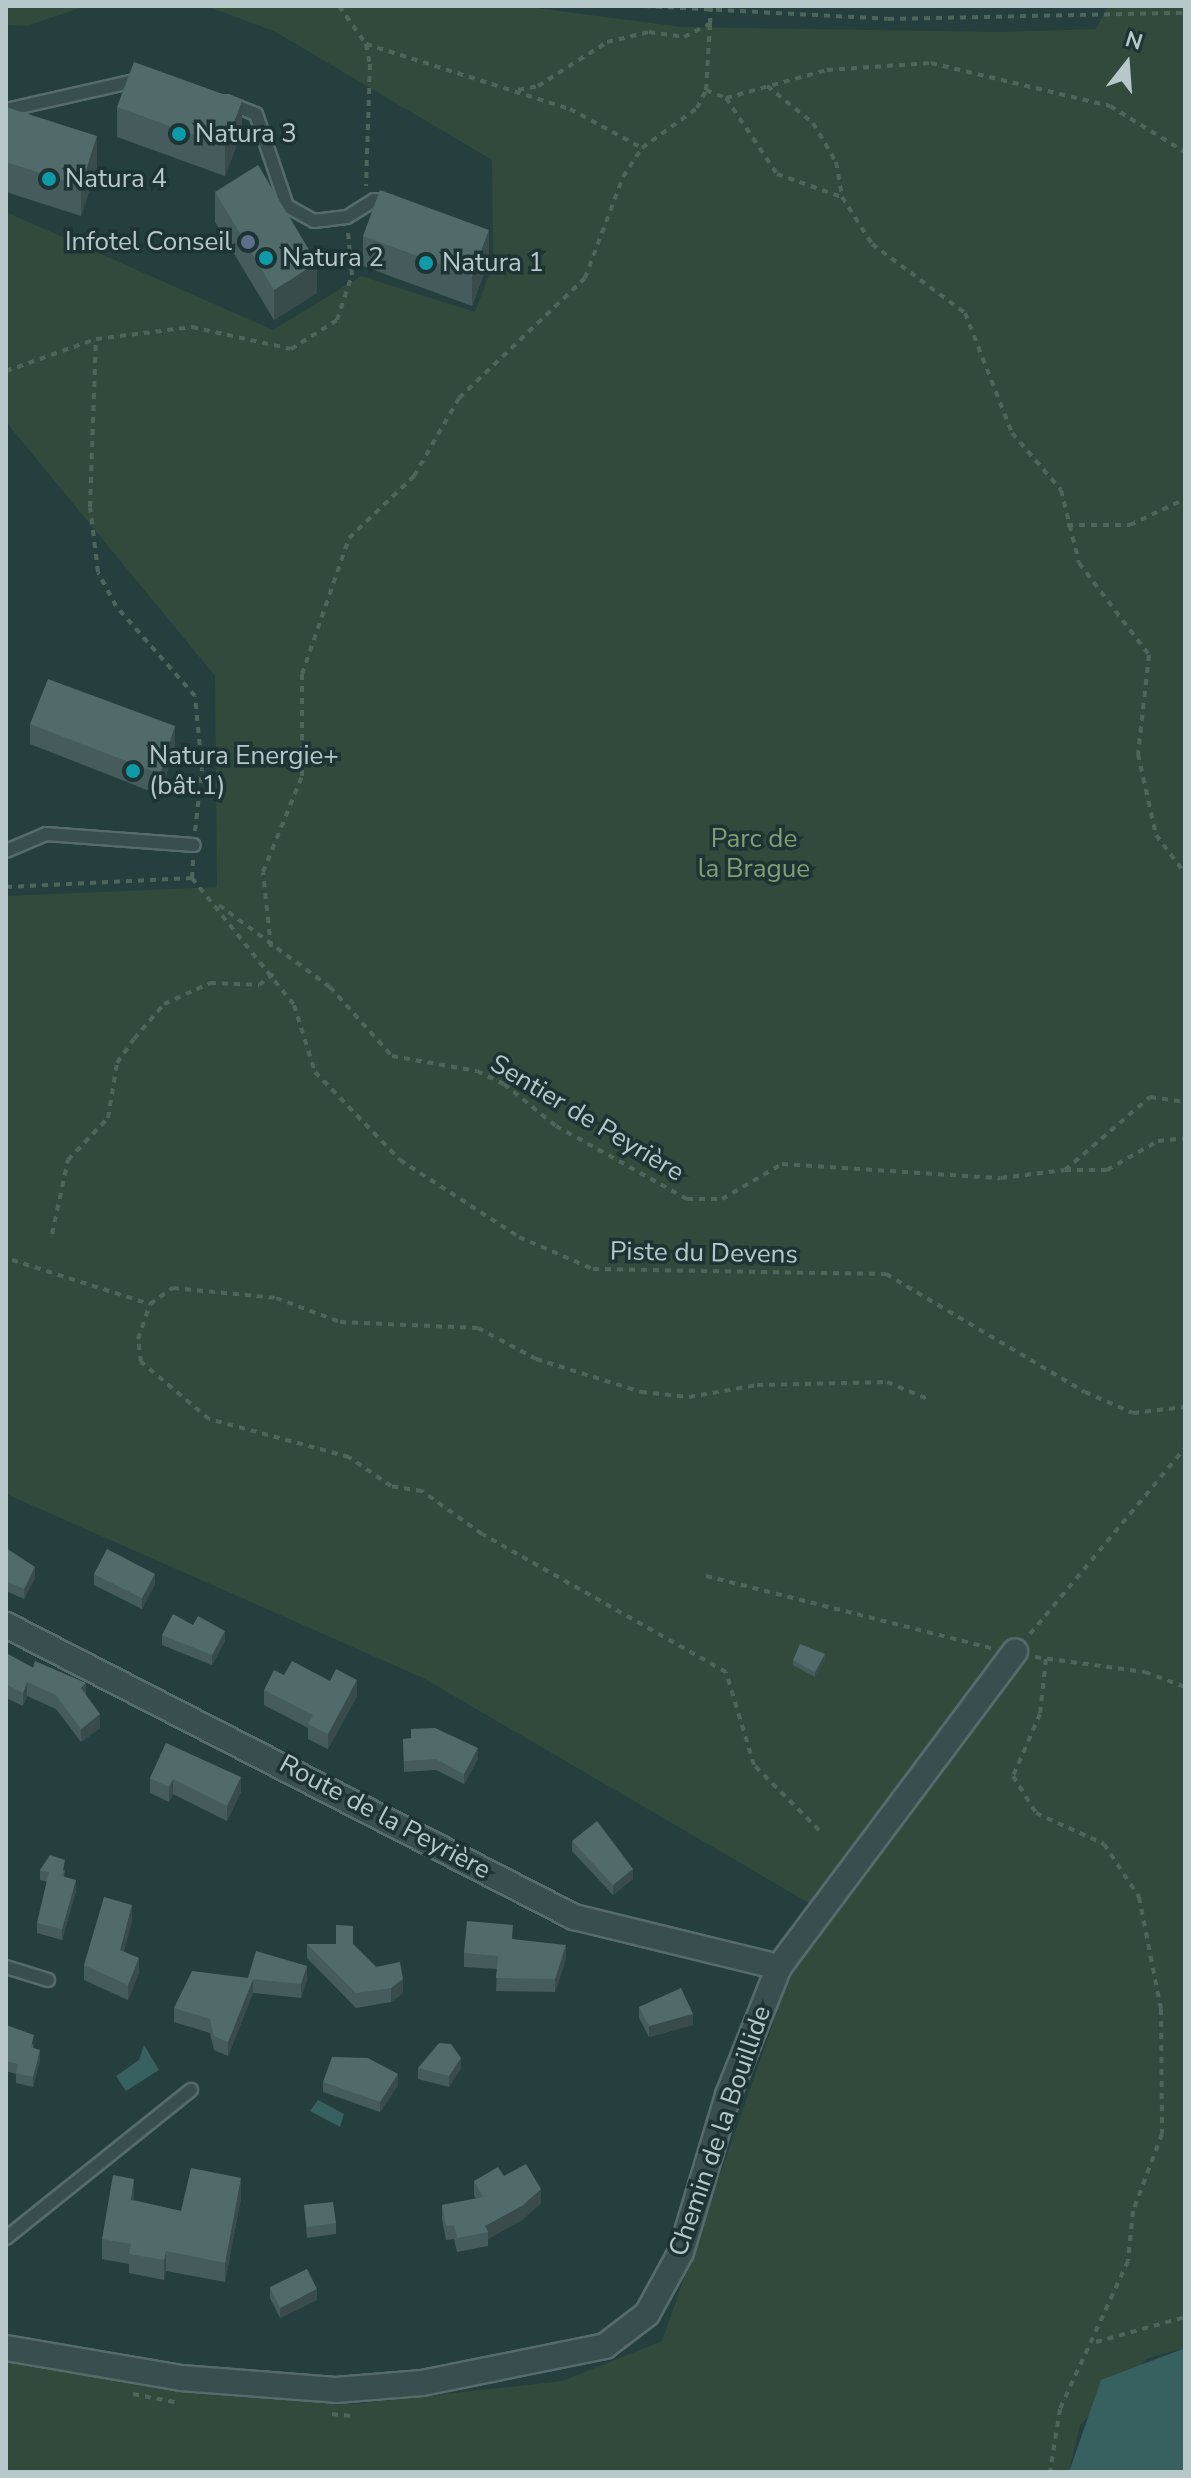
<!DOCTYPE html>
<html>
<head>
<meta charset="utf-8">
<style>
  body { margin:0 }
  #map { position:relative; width:1191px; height:2478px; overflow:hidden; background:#253e3e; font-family:"Nunito Sans",sans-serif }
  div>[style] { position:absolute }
  .green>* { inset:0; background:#314a3b }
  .water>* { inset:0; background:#376060 }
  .path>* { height:4px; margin-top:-2px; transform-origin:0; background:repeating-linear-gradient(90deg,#4e655b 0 6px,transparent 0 12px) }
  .roads { filter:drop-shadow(2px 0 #576b6c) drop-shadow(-2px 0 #576b6c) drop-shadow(0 2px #576b6c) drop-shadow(0 -2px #576b6c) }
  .service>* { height:12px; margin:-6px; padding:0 6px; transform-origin:6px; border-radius:6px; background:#394e4e }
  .minor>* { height:24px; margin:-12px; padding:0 12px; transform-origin:12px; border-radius:12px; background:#394e4e }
  .path-bridge>* { height:4px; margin-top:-2px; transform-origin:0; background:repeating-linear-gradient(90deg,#4e655b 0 6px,transparent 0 12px) }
  .wall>* { inset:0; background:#465c5c }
  .shaded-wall>* { inset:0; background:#394b4b }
  .building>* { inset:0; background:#516b6b }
  .dots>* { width:22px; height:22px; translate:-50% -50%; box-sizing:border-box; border:4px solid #1e3333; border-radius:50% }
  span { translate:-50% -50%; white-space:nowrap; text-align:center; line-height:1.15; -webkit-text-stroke:7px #1e3333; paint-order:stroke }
  .poi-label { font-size:26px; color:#b6c8c9 }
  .left { translate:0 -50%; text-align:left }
  .right { translate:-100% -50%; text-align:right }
  .park-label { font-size:26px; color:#839e74 }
  .street-label { font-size:26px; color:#b6c8c9 }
  .frame { position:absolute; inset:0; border:8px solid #b6c8c9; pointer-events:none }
  .north { position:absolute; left:1087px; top:24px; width:80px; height:80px; -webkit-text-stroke:6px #1e3333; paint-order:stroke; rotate:17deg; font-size:22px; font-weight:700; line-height:32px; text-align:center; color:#b6c8c9 }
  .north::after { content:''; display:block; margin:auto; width:28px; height:36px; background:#b6c8c9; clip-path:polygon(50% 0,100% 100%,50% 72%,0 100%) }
</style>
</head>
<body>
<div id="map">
  <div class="green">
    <i style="clip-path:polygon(6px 6px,86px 6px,27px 26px,6px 25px)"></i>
    <i style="clip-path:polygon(206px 6px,521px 6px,682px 27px,999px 32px,1096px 29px,1108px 6px,1185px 6px,1185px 2348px,1148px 2358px,1080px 2425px,1069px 2472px,6px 2472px,6px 2353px,121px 2380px,354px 2404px,562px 2381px,662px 2341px,814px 1906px,423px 1678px,6px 1494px,6px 896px,217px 887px,215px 676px,6px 422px,6px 212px,273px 330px,361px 276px,475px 312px,493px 264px,492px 160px,274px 31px)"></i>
  </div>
  <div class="water">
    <i style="clip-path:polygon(144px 2045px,159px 2070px,126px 2091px,116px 2076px,139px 2060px)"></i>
    <i style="clip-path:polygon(318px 2100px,344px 2114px,340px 2127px,310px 2111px)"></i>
    <i style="clip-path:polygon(1185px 2348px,1185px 2472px,1069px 2472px,1101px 2380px)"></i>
  </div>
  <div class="path">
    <i style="left:339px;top:6px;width:47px;rotate:54.6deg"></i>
    <i style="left:366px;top:44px;width:20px;rotate:79deg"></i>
    <i style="left:370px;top:64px;width:122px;rotate:91.9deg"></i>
    <i style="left:644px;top:6px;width:244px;rotate:3deg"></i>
    <i style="left:888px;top:19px;width:297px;rotate:-1.2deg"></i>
    <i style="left:366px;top:44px;width:214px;rotate:17.7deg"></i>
    <i style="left:570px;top:109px;width:82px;rotate:28.4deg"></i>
    <i style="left:642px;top:148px;width:68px;rotate:-36deg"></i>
    <i style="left:697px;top:108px;width:20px;rotate:-63deg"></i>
    <i style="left:706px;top:90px;width:66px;rotate:-86.5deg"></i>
    <i style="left:767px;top:86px;width:59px;rotate:38.8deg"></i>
    <i style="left:813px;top:123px;width:45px;rotate:59.5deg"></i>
    <i style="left:836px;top:162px;width:36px;rotate:80deg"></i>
    <i style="left:842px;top:197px;width:56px;rotate:57.4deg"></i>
    <i style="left:872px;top:244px;width:116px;rotate:36.6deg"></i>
    <i style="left:965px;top:313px;width:129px;rotate:68.6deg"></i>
    <i style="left:1012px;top:433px;width:75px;rotate:49.3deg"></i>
    <i style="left:1061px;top:490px;width:75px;rotate:76.1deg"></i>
    <i style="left:1079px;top:563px;width:116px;rotate:52.7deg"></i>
    <i style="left:1149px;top:655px;width:100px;rotate:96.3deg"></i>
    <i style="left:1138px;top:754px;width:83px;rotate:77.5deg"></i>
    <i style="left:1156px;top:835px;width:48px;rotate:52.7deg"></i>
    <i style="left:518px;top:90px;width:20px;rotate:-11deg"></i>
    <i style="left:538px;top:86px;width:82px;rotate:-32.5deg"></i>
    <i style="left:607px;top:42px;width:43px;rotate:-13.4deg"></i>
    <i style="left:649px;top:32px;width:35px;rotate:8deg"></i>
    <i style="left:684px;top:37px;width:29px;rotate:-27deg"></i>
    <i style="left:706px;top:90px;width:22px;rotate:22deg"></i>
    <i style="left:726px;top:98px;width:105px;rotate:-15.5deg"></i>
    <i style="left:827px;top:70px;width:104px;rotate:-3.9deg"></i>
    <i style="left:931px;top:63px;width:184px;rotate:13.5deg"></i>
    <i style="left:1110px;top:106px;width:88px;rotate:31.5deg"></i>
    <i style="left:726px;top:98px;width:92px;rotate:56.1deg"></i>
    <i style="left:777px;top:174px;width:69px;rotate:19.5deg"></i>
    <i style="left:6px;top:371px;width:96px;rotate:-19.6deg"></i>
    <i style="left:1067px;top:525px;width:63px"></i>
    <i style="left:1130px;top:525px;width:61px;rotate:-25.3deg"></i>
    <i style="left:195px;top:831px;width:62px;rotate:-83.6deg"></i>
    <i style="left:202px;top:769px;width:73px;rotate:-95.5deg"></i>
    <i style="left:195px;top:696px;width:120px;rotate:-131.3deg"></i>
    <i style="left:116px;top:606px;width:38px;rotate:-118deg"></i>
    <i style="left:98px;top:572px;width:65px;rotate:-97deg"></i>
    <i style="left:90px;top:507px;width:168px;rotate:-88deg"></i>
    <i style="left:96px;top:339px;width:97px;rotate:-7.1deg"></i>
    <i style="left:192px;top:327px;width:101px;rotate:12.5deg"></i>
    <i style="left:291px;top:349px;width:54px;rotate:-32.2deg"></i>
    <i style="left:337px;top:320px;width:47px;rotate:-71.6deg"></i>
    <i style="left:352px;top:275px;width:42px;rotate:-95.4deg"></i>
    <i style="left:193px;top:860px;width:18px;rotate:93deg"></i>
    <i style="left:192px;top:878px;width:163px;rotate:51.2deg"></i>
    <i style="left:294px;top:1005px;width:70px;rotate:72.6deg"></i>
    <i style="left:315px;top:1072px;width:122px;rotate:46deg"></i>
    <i style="left:400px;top:1160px;width:142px;rotate:32.9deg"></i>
    <i style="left:519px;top:1237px;width:81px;rotate:23.4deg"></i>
    <i style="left:593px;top:1269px;width:293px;rotate:1deg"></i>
    <i style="left:886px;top:1274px;width:231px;rotate:30.7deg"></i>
    <i style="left:1085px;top:1392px;width:52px;rotate:23.6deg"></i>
    <i style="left:1133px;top:1413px;width:52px;rotate:-6.6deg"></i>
    <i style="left:6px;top:887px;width:186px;rotate:-2.8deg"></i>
    <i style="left:219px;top:905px;width:138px;rotate:36.5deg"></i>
    <i style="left:330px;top:987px;width:93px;rotate:48.1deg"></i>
    <i style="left:392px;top:1056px;width:86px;rotate:10deg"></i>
    <i style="left:477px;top:1071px;width:30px;rotate:26deg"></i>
    <i style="left:504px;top:1084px;width:67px;rotate:38.9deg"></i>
    <i style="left:556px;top:1126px;width:150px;rotate:29.1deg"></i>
    <i style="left:687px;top:1199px;width:35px"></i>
    <i style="left:722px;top:1199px;width:69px;rotate:-30.3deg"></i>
    <i style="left:782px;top:1164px;width:219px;rotate:3.7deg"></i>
    <i style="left:1001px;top:1178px;width:64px;rotate:-7.1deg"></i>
    <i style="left:1065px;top:1170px;width:112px;rotate:-40.7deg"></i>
    <i style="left:1150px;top:1097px;width:35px;rotate:8deg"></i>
    <i style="left:271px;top:947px;width:75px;rotate:-96.1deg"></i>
    <i style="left:263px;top:872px;width:104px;rotate:-67.9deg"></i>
    <i style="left:302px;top:776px;width:102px;rotate:-90deg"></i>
    <i style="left:302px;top:674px;width:144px;rotate:-70.9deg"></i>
    <i style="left:349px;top:538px;width:90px;rotate:-43.6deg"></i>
    <i style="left:414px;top:476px;width:90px;rotate:-60deg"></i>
    <i style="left:459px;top:398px;width:174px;rotate:-43.6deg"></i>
    <i style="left:585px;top:278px;width:108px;rotate:-69.4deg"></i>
    <i style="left:623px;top:177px;width:35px;rotate:-57deg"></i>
    <i style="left:1065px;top:1170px;width:42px"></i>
    <i style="left:1107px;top:1170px;width:59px;rotate:-29.6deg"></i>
    <i style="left:1158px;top:1141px;width:27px;rotate:-6deg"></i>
    <i style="left:52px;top:1234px;width:76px;rotate:-77.8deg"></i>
    <i style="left:68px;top:1160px;width:58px;rotate:-46.4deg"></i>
    <i style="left:108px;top:1118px;width:56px;rotate:-80.7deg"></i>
    <i style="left:117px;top:1063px;width:29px;rotate:-55deg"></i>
    <i style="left:134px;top:1039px;width:46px;rotate:-49.4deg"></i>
    <i style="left:164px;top:1004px;width:51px;rotate:-24.5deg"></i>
    <i style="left:210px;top:983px;width:49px;rotate:2.3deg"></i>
    <i style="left:259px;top:985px;width:20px;rotate:-37deg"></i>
    <i style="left:12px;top:1260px;width:145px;rotate:17.7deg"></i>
    <i style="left:706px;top:1576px;width:294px;rotate:14.2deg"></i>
    <i style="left:1030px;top:1634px;width:242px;rotate:-50.2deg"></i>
    <i style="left:1035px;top:1657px;width:111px;rotate:7.8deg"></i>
    <i style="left:1145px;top:1672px;width:43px;rotate:20.6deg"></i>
    <i style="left:1046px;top:1659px;width:55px;rotate:96.2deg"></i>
    <i style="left:1040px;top:1714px;width:68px;rotate:113.5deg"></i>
    <i style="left:1013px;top:1776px;width:44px;rotate:58.1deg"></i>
    <i style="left:1036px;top:1813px;width:75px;rotate:24.5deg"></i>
    <i style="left:1104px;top:1844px;width:64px;rotate:56.6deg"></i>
    <i style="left:1139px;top:1897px;width:114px;rotate:78.9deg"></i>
    <i style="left:1161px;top:2009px;width:125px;rotate:89.5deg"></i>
    <i style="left:1162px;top:2134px;width:82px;rotate:110.6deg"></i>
    <i style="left:1133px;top:2211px;width:50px;rotate:95.7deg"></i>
    <i style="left:1128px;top:2261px;width:163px;rotate:114.7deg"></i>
    <i style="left:1060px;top:2409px;width:64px;rotate:99deg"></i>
    <i style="left:819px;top:1830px;width:92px;rotate:-135deg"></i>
    <i style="left:754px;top:1765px;width:97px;rotate:-106.8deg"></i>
    <i style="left:726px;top:1672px;width:280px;rotate:-150.5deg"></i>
    <i style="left:482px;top:1534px;width:74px;rotate:-144.4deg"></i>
    <i style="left:422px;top:1491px;width:31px;rotate:-171deg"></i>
    <i style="left:391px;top:1486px;width:51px;rotate:-145.4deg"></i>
    <i style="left:349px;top:1457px;width:145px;rotate:-164.8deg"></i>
    <i style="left:209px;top:1419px;width:89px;rotate:-140deg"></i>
    <i style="left:141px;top:1362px;width:23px;rotate:-97deg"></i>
    <i style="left:138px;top:1339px;width:37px;rotate:-71deg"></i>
    <i style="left:150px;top:1304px;width:28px;rotate:-35deg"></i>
    <i style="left:173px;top:1288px;width:103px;rotate:5.5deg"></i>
    <i style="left:276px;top:1298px;width:68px;rotate:20.6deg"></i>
    <i style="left:340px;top:1322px;width:138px;rotate:2.5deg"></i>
    <i style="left:478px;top:1328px;width:66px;rotate:28.1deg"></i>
    <i style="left:536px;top:1359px;width:110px;rotate:17.4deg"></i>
    <i style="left:641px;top:1392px;width:48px;rotate:5.9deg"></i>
    <i style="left:689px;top:1397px;width:69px;rotate:-10deg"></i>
    <i style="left:757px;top:1385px;width:130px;rotate:-1.3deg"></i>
    <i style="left:887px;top:1382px;width:44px;rotate:22.5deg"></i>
    <i style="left:1096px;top:2342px;width:92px;rotate:-15.7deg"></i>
    <i style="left:133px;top:2394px;width:47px;rotate:11.1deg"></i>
    <i style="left:332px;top:2414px;width:20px;rotate:6deg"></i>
  </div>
  <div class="roads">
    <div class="service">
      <i style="left:226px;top:102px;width:32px;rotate:22deg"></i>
      <i style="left:256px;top:114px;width:97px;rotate:71.4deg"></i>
      <i style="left:287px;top:206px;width:31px;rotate:29deg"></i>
      <i style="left:314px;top:221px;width:33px;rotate:-7deg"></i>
      <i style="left:347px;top:217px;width:32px;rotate:-32deg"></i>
      <i style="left:374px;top:200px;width:15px;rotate:8deg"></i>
      <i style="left:6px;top:110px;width:141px;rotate:-12.7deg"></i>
      <i style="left:6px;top:851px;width:43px;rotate:-23deg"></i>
      <i style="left:46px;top:834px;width:148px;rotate:4.3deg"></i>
      <i style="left:6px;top:1967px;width:44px;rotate:17.2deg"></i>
      <i style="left:6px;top:2238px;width:237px;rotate:-38.7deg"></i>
    </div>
    <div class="minor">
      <i style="left:6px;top:1625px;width:639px;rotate:27.21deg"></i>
      <i style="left:574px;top:1917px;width:211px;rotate:13.7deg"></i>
      <i style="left:6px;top:2348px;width:178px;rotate:9.7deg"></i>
      <i style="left:181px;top:2378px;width:155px;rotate:4.4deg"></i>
      <i style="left:336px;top:2390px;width:86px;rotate:-4.7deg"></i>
      <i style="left:422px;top:2383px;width:187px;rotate:-11.4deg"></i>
      <i style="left:605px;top:2346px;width:53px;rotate:-37.3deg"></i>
      <i style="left:647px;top:2314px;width:71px;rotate:-61.3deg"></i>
      <i style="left:681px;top:2252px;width:164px;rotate:-73.3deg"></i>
      <i style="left:728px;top:2095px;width:138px;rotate:-68.3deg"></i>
      <i style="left:779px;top:1967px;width:394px;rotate:-53.2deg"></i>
    </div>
  </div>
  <div class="path-bridge">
    <i style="left:710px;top:24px;width:18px;rotate:-87deg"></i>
  </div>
  <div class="wall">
    <i style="clip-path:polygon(6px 107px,97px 166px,81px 216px,6px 192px)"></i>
    <i style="clip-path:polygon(117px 107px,242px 131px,225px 176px,117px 137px)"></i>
    <i style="clip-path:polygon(215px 192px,317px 293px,274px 320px,215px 222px)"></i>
    <i style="clip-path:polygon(363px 236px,489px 260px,472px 306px,363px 266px)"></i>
    <i style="clip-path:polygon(30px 724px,175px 747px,160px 795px,30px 744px)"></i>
    <i style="clip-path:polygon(6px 1548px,35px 1578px,24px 1599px,6px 1591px)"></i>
    <i style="clip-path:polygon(94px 1574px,155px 1584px,142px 1609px,94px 1585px)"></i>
    <i style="clip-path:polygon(193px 1625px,225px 1641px,212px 1665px,162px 1645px,162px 1635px)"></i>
    <i style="clip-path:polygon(6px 1653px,86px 1696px,100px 1728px,81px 1742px,56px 1709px,27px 1696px,23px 1706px,6px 1698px)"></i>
    <i style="clip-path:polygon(793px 1660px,825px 1660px,815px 1677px,793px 1665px)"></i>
    <i style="clip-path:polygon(284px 1675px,357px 1696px,328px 1749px,308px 1739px,308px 1728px,264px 1705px,264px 1690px)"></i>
    <i style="clip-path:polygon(403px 1739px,478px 1759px,464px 1784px,436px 1770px,404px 1772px)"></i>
    <i style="clip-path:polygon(166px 1743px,241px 1792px,227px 1821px,173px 1794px,169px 1802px,150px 1793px,150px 1778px)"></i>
    <i style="clip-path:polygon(572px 1841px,633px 1879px,613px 1895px,572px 1851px)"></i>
    <i style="clip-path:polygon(40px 1870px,65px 1870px,64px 1877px,76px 1891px,62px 1940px,37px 1933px,37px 1923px,47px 1882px,40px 1880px)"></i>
    <i style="clip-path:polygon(132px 1921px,124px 1951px,139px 1973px,128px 2000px,84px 1980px,84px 1965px)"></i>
    <i style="clip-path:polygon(513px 1939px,566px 1959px,555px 1992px,496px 1991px,497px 1969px,464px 1967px,464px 1953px)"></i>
    <i style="clip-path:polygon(307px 1944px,353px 1944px,403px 1993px,391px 2002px,356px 2008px,307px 1958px)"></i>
    <i style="clip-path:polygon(248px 1978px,307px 1980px,301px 1998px,253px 1993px,228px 2056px,214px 2050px,210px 2033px,174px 2022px,174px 2008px)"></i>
    <i style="clip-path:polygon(639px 2007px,693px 2025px,649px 2037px,639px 2018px)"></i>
    <i style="clip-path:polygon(6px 2025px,34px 2045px,33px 2048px,40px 2060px,33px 2087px,16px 2083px,16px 2074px,6px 2071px)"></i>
    <i style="clip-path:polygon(418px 2068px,461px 2068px,449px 2087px,418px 2079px)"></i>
    <i style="clip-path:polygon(323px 2082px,398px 2085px,380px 2112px,323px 2092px)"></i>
    <i style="clip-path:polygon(504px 2176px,541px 2203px,522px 2220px,488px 2239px,488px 2246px,457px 2252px,454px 2239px,446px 2240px,442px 2219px,442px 2205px,476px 2199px,474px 2195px,474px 2181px)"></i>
    <i style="clip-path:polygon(241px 2198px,225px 2282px,166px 2271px,164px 2280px,129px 2273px,129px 2264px,102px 2259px,102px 2239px,134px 2200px,181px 2211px)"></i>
    <i style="clip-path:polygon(304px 2205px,336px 2223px,336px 2234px,307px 2238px)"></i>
    <i style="clip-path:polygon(270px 2287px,317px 2300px,280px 2318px,270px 2298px)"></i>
  </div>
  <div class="shaded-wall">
    <i style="clip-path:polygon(242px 101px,242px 131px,225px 176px,225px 146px)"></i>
    <i style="clip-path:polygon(97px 136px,97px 166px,81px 216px,81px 186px)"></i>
    <i style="clip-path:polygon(489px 230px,489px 260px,472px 306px,472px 276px)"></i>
    <i style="clip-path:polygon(317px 263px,317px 293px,274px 320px,274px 290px)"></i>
    <i style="clip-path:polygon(175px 726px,175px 747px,160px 795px,160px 774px)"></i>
    <i style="clip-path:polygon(35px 1567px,35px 1578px,24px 1599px,24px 1589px)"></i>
    <i style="clip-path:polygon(155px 1574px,155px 1584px,142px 1609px,142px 1598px)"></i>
    <i style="clip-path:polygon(225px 1631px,225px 1641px,212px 1665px,212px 1655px)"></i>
    <i style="clip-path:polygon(825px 1654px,825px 1660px,815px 1677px,815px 1672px)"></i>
    <i style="clip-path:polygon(357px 1680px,357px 1696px,328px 1749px,328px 1734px)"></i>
    <i style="clip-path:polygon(27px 1682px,27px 1696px,23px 1706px,23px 1693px)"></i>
    <i style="clip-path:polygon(86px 1683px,86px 1697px,81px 1688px)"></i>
    <i style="clip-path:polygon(100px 1714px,100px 1728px,81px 1742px,81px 1729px)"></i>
    <i style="clip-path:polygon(478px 1748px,478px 1759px,464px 1784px,464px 1774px)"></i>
    <i style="clip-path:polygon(241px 1777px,241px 1792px,227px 1821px,227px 1806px)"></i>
    <i style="clip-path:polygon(173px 1779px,173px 1794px,169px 1802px,169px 1787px)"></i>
    <i style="clip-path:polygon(633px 1869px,633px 1879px,613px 1895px,613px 1885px)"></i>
    <i style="clip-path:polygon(76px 1880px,76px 1891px,62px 1940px,62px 1929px)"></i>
    <i style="clip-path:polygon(132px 1905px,132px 1921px,120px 1965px,120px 1950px)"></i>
    <i style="clip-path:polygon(566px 1945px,566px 1959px,555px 1992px,555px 1979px)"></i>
    <i style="clip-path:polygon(139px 1958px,139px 1973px,128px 2000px,128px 1985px)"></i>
    <i style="clip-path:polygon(307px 1966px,307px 1980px,301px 1998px,301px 1984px)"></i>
    <i style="clip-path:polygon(253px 1979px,253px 1993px,228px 2056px,228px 2042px)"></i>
    <i style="clip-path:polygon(403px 1979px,403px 1993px,391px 2002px,391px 1988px)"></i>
    <i style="clip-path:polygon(693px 2014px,693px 2025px,649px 2037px,649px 2026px)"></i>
    <i style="clip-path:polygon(40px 2050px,40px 2060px,33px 2087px,33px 2077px)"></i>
    <i style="clip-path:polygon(461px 2058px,461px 2068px,449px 2087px,449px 2076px)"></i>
    <i style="clip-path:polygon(398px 2074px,398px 2085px,380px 2112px,380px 2102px)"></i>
    <i style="clip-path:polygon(241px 2178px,241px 2198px,225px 2282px,225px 2263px)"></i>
    <i style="clip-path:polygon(134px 2179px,134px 2198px,131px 2219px,131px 2200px)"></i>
    <i style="clip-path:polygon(541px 2189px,541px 2203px,522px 2220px,488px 2239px,488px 2232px,485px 2226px)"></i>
    <i style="clip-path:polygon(166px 2251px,166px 2271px,164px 2280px,164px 2260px)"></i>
    <i style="clip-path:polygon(317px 2289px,317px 2300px,280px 2318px,280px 2308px)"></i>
  </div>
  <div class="building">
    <i style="clip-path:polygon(134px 62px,242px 101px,225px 146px,117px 107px)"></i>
    <i style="clip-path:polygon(6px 107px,97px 136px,81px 186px,6px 162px)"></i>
    <i style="clip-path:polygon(258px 165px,317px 263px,274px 290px,215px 192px)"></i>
    <i style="clip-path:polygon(380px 190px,489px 230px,472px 276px,363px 236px)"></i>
    <i style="clip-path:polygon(48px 679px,175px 726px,160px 774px,30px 724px)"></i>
    <i style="clip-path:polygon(6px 1548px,35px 1567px,24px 1589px,6px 1581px)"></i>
    <i style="clip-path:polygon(107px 1549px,155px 1574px,142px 1598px,94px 1574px)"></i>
    <i style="clip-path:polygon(173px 1614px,193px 1625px,198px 1616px,225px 1631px,212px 1655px,162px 1635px)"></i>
    <i style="clip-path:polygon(800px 1644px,825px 1654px,815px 1672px,793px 1660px)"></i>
    <i style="clip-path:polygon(6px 1653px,33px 1668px,35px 1661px,86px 1683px,81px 1688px,100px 1714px,81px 1729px,56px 1695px,27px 1682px,23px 1693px,6px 1684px)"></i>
    <i style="clip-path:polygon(292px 1661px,330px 1681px,336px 1669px,357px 1680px,328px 1734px,308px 1724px,313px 1715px,264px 1690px,274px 1670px,284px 1675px)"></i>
    <i style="clip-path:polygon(435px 1728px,478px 1748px,464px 1774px,436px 1759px,404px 1761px,403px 1739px,411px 1738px,411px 1729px)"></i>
    <i style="clip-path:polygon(166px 1743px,241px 1777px,227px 1806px,173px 1779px,169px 1787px,150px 1778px)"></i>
    <i style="clip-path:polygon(597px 1821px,633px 1869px,613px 1885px,572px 1841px)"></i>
    <i style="clip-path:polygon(50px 1855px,65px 1860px,62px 1876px,76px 1880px,62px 1929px,37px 1923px,49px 1872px,40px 1870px)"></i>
    <i style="clip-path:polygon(104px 1897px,132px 1905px,120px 1950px,139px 1958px,128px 1985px,84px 1965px)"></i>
    <i style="clip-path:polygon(467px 1921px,513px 1925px,512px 1939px,566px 1945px,555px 1979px,496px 1978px,498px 1956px,464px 1953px)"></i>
    <i style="clip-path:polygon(336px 1925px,353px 1926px,353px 1944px,376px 1967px,400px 1962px,403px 1979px,391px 1988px,356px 1993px,307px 1944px,336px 1944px)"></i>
    <i style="clip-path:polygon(256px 1951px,307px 1966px,301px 1984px,253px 1979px,228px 2042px,214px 2036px,210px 2019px,174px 2008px,192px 1971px,248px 1978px)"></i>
    <i style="clip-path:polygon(681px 1988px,693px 2014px,649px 2026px,639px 2007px)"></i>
    <i style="clip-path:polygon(6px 2025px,34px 2035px,31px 2047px,40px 2050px,33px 2077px,16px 2073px,18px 2064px,6px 2061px)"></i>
    <i style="clip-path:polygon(439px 2043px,451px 2044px,461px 2058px,449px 2076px,418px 2068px)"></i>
    <i style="clip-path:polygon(332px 2057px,368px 2058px,398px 2074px,380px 2102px,323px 2082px)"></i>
    <i style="clip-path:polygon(526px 2164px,541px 2189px,522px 2206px,485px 2226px,488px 2232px,457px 2238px,454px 2225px,446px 2226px,442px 2205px,483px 2197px,474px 2181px,498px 2167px,504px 2176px)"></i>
    <i style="clip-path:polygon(191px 2168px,241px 2178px,225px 2263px,166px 2251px,164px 2260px,129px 2254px,131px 2244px,102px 2239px,113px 2175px,134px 2179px,131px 2200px,181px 2211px)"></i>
    <i style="clip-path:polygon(333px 2202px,336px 2223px,307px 2227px,304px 2205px)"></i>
    <i style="clip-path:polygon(307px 2269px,317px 2289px,280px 2308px,270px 2287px)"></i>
  </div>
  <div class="dots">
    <i style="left:179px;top:134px;background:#0f9aa8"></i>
    <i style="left:49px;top:179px;background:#0f9aa8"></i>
    <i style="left:248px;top:242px;background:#5c6f8a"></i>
    <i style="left:266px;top:258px;background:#0f9aa8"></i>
    <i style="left:426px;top:263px;background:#0f9aa8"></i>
    <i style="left:133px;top:771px;background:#0f9aa8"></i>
  </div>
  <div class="poi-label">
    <span class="left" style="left:195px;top:134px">Natura 3</span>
    <span class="left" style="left:65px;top:179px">Natura 4</span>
    <span class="right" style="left:232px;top:242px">Infotel Conseil</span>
    <span class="left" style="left:282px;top:258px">Natura 2</span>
    <span class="left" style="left:442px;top:263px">Natura 1</span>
    <span class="left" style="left:149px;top:771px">Natura Energie+<br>(bât.1)</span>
  </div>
  <div class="park-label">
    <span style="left:754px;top:854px">Parc de<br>la Brague</span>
  </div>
  <div class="street-label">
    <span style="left:587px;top:1118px;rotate:31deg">Sentier de Peyrière</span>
    <span style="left:704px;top:1253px;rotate:1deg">Piste du Devens</span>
    <span style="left:385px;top:1817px;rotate:28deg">Route de la Peyrière</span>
    <span style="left:720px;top:2131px;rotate:-71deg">Chemin de la Bouillide</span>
  </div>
  <div class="frame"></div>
  <div class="north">N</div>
</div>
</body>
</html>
